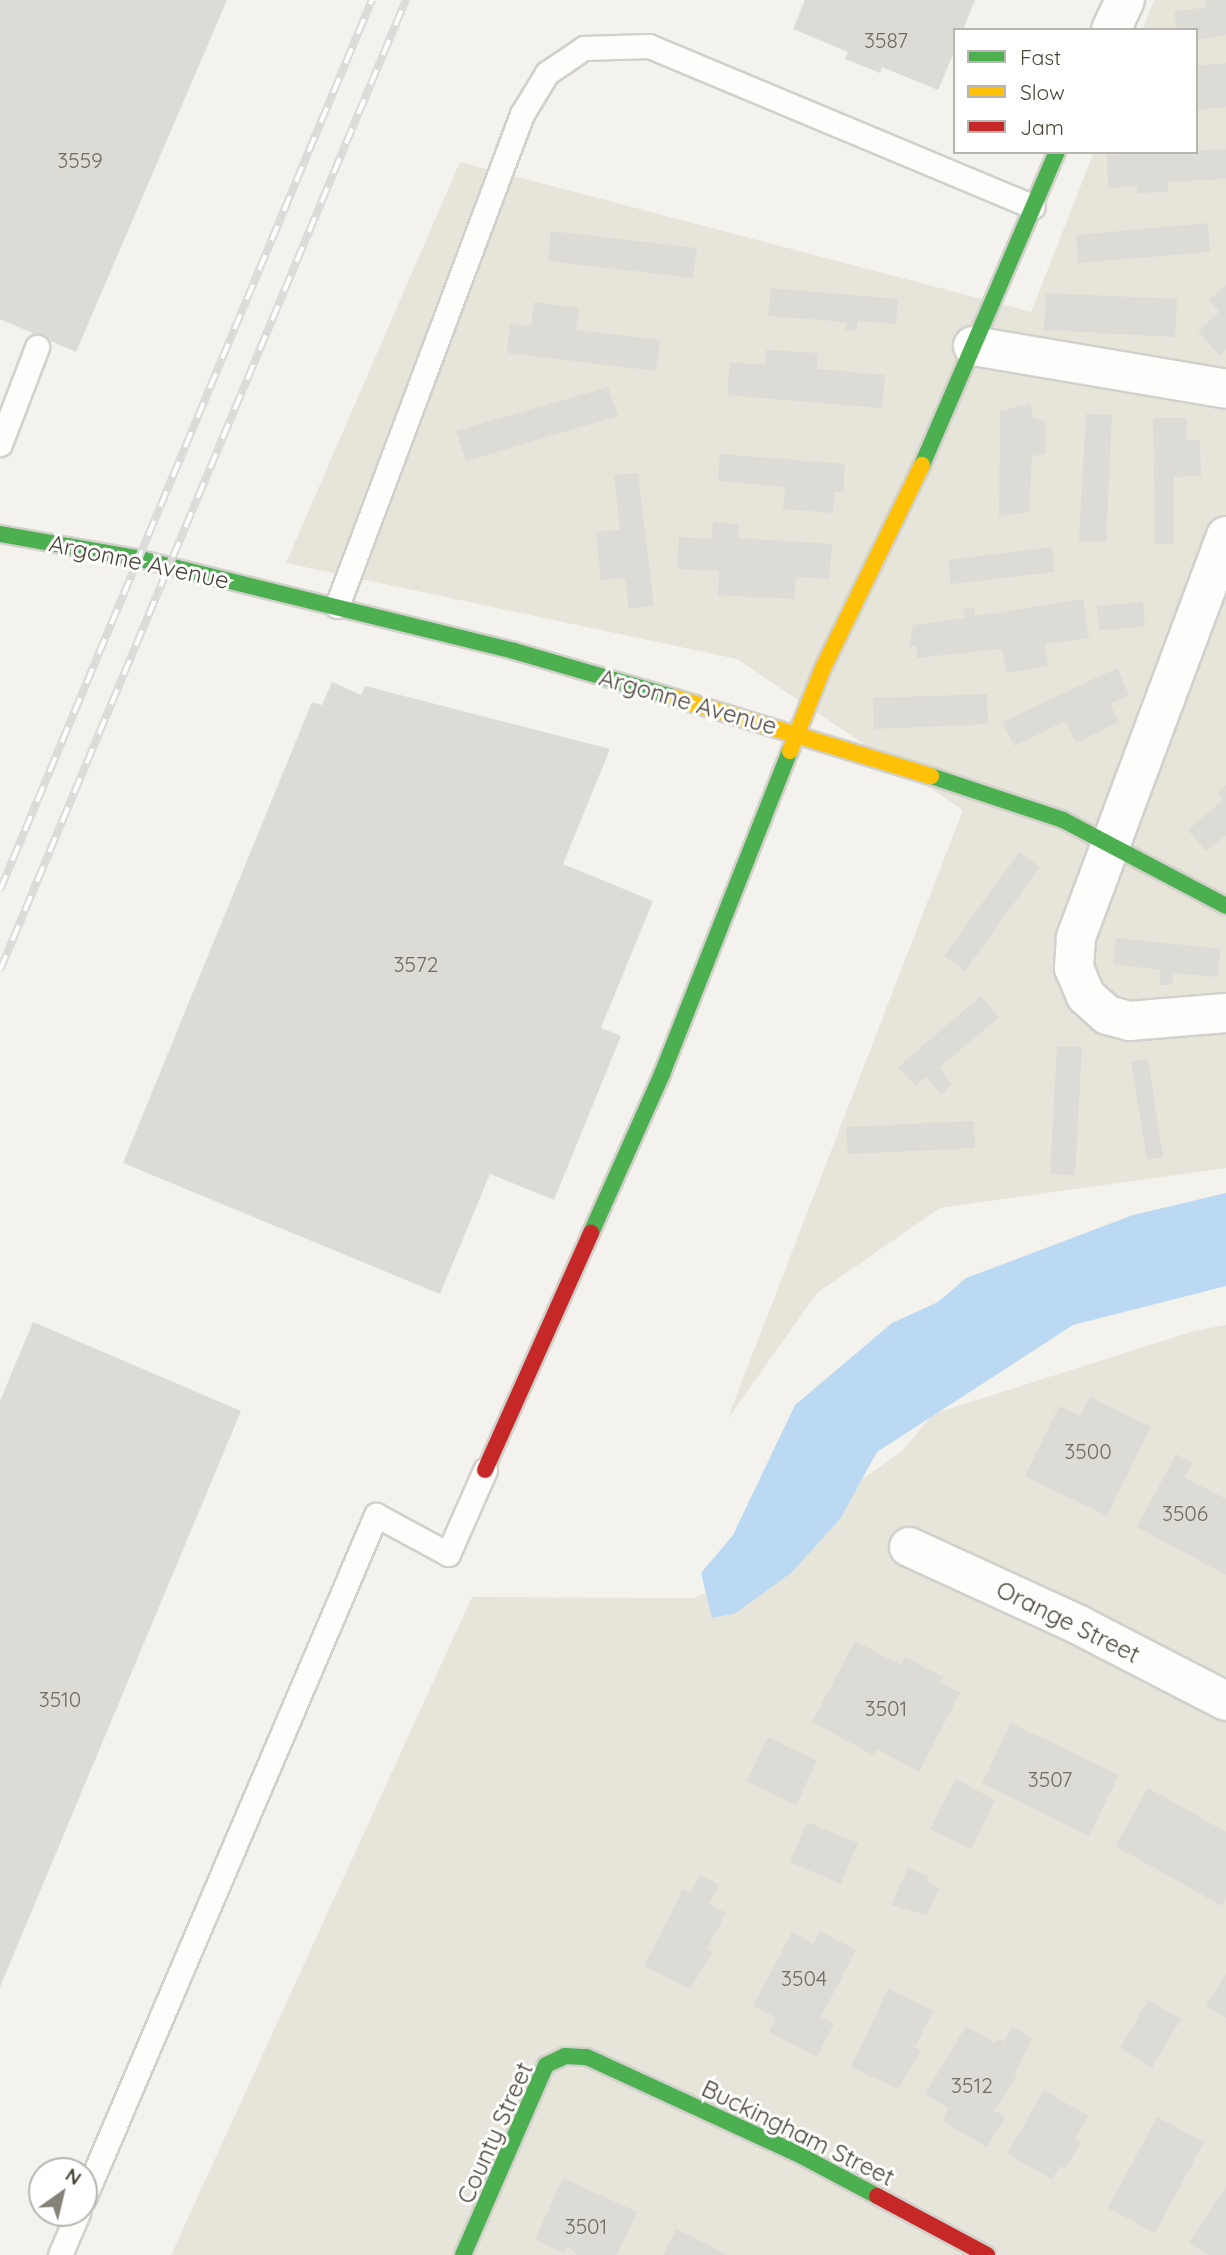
<!DOCTYPE html>
<html>
<head>
<meta charset="utf-8">
<style>
  body { margin:0 }
  #map { position:relative; width:1226px; height:2255px; overflow:hidden; background:#f3f2ed; font-family:Quicksand,sans-serif }
  div>[style] { position:absolute }
  .residential>* { inset:0; background:#e7e4da }
  .water>* { inset:0; background:#bcd9f3 }
  .building>* { inset:0; background:#dddbd5 }
  .roads { filter:drop-shadow(2px 0 #d1d0ca) drop-shadow(-2px 0 #d1d0ca) drop-shadow(0 2px #d1d0ca) drop-shadow(0 -2px #d1d0ca) }
  .lane>* { height:23px; margin:-11.5px; padding:0 11.5px; transform-origin:11.5px; border-radius:11.5px; background:#fdfdfc }
  .street>* { height:38px; margin:-19px; padding:0 19px; transform-origin:19px; border-radius:19px; background:#fdfdfc }
  .fast>* { height:16px; margin:-8px; padding:0 8px; transform-origin:8px; border-radius:8px; background:#4caf50 }
  .slow>* { height:16px; margin:-8px; padding:0 8px; transform-origin:8px; border-radius:8px; background:#ffc107 }
  .jam>* { height:16px; margin:-8px; padding:0 8px; transform-origin:8px; border-radius:8px; background:#c62828 }
  .rail>* { height:8px; margin-top:-4px; transform-origin:0; background:repeating-linear-gradient(90deg,#fff 0 16px,#dadad9 0 32px); box-sizing:border-box; border-block:2px solid #dadad9 }
  span { translate:-50% -50%; white-space:nowrap; text-align:center; line-height:1.15; -webkit-text-stroke:6px #fff; paint-order:stroke }
  .number-label { font-size:21px; color:#706b5f }
  .number-label span { -webkit-text-stroke-width:0 }
  .street-label { font-size:24px; color:#4b4537 }
  .legend { position:absolute; left:953px; top:28px; width:245px; height:126px; box-sizing:border-box; background:#fff; border:2px solid #b7b5af; margin:0; padding:9px 12px; list-style:none; font-size:21px; color:#4b4537 }
  .legend li { display:flex; align-items:center; gap:14px; height:35px }
  .legend b { width:35px; border:2px solid #b7b5af }
  .north { position:absolute; left:28px; top:2157px; width:70px; height:70px; box-sizing:border-box; background:#fff; border:2px solid #b7b5af; border-radius:50%; rotate:34deg; font-size:19px; font-weight:700; line-height:28px; text-align:center; color:#4b4537 }
  .north::after { content:''; display:block; margin:auto; width:24px; height:32px; background:#868277; clip-path:polygon(50% 0,100% 100%,50% 72%,0 100%) }
</style>
</head>
<body>
<div id="map">
  <div class="residential">
    <i style="clip-path:polygon(1154px 0,1226px 0,1226px 1168px,940px 1208px,817px 1293px,727px 1420px,963px 810px,737px 659px,286px 563px,460px 162px,1031px 312px,1094px 152px,1196px 152px,1196px 30px,1142px 30px)"></i>
    <i style="clip-path:polygon(1226px 1325px,1226px 2255px,171px 2255px,472px 1597px,693px 1598px,747px 1576px,839px 1496px,902px 1451px,933px 1414px,1194px 1331px)"></i>
  </div>
  <div class="water">
    <i style="clip-path:polygon(1226px 1193px,1226px 1286px,1073px 1325px,877px 1452px,840px 1519px,792px 1572px,736px 1613px,712px 1618px,701px 1573px,733px 1535px,795px 1405px,892px 1323px,938px 1302px,966px 1278px,1133px 1215px)"></i>
  </div>
  <div class="building">
    <i style="clip-path:polygon(0 0,227px 0,76px 352px,0 319px)"></i>
    <i style="clip-path:polygon(805px 0,975px 0,963px 30px,955px 30px,955px 50px,938px 90px,882px 67px,880px 73px,845px 59px,848px 52px,793px 29px)"></i>
    <i style="clip-path:polygon(1206px 0,1226px 0,1226px 35px,1196px 40px,1196px 30px,1177px 30px,1174px 12px,1207px 7px)"></i>
    <i style="clip-path:polygon(1226px 63px,1226px 107px,1196px 110px,1196px 66px)"></i>
    <i style="clip-path:polygon(1226px 149px,1226px 179px,1167px 182px,1168px 192px,1137px 193px,1137px 186px,1108px 188px,1107px 155px)"></i>
    <i style="clip-path:polygon(1208px 223px,1210px 252px,1078px 263px,1076px 235px)"></i>
    <i style="clip-path:polygon(551px 231px,697px 248px,693px 278px,548px 261px)"></i>
    <i style="clip-path:polygon(1226px 285px,1226px 349px,1219px 355px,1198px 331px,1219px 312px,1209px 300px)"></i>
    <i style="clip-path:polygon(771px 288px,898px 299px,896px 324px,858px 321px,857px 331px,845px 330px,846px 324px,834px 321px,768px 316px)"></i>
    <i style="clip-path:polygon(1046px 293px,1177px 299px,1175px 337px,1044px 330px)"></i>
    <i style="clip-path:polygon(534px 302px,579px 308px,576px 330px,660px 340px,656px 371px,507px 353px,510px 324px,531px 326px)"></i>
    <i style="clip-path:polygon(766px 350px,818px 353px,817px 369px,885px 375px,882px 408px,727px 395px,730px 362px,765px 365px)"></i>
    <i style="clip-path:polygon(608px 387px,618px 416px,466px 461px,456px 431px)"></i>
    <i style="clip-path:polygon(1030px 404px,1033px 418px,1045px 420px,1046px 454px,1032px 456px,1029px 512px,999px 516px,1000px 411px)"></i>
    <i style="clip-path:polygon(1086px 414px,1112px 415px,1106px 542px,1079px 541px)"></i>
    <i style="clip-path:polygon(1153px 418px,1186px 418px,1187px 440px,1200px 440px,1201px 476px,1174px 477px,1174px 544px,1155px 544px)"></i>
    <i style="clip-path:polygon(720px 454px,845px 464px,843px 492px,835px 492px,833px 513px,783px 509px,785px 487px,718px 481px)"></i>
    <i style="clip-path:polygon(638px 473px,654px 606px,629px 609px,625px 578px,601px 580px,596px 532px,620px 530px,614px 475px)"></i>
    <i style="clip-path:polygon(713px 522px,739px 524px,738px 538px,832px 544px,829px 579px,796px 577px,794px 599px,718px 595px,719px 571px,677px 569px,679px 537px,712px 539px)"></i>
    <i style="clip-path:polygon(1052px 547px,1055px 572px,951px 584px,948px 560px)"></i>
    <i style="clip-path:polygon(1083px 599px,1089px 638px,1045px 644px,1048px 666px,1007px 673px,1001px 649px,917px 658px,916px 646px,909px 647px,913px 625px,965px 618px,964px 609px,974px 608px,975px 616px)"></i>
    <i style="clip-path:polygon(1143px 602px,1145px 627px,1099px 630px,1097px 606px)"></i>
    <i style="clip-path:polygon(1117px 668px,1129px 695px,1110px 704px,1119px 722px,1076px 743px,1066px 721px,1014px 746px,1003px 722px)"></i>
    <i style="clip-path:polygon(332px 682px,361px 695px,365px 686px,610px 749px,563px 864px,653px 901px,601px 1028px,621px 1036px,554px 1200px,490px 1174px,440px 1294px,123px 1163px,312px 702px,322px 705px)"></i>
    <i style="clip-path:polygon(987px 694px,988px 724px,874px 729px,873px 698px)"></i>
    <i style="clip-path:polygon(1226px 785px,1226px 835px,1206px 851px,1188px 830px,1223px 800px,1217px 793px)"></i>
    <i style="clip-path:polygon(1019px 852px,1040px 867px,965px 971px,944px 956px)"></i>
    <i style="clip-path:polygon(1116px 938px,1221px 949px,1217px 977px,1173px 973px,1172px 985px,1159px 985px,1161px 970px,1113px 964px)"></i>
    <i style="clip-path:polygon(981px 996px,999px 1017px,939px 1068px,952px 1084px,941px 1094px,926px 1077px,915px 1086px,898px 1067px)"></i>
    <i style="clip-path:polygon(1057px 1046px,1082px 1047px,1075px 1175px,1050px 1174px)"></i>
    <i style="clip-path:polygon(1148px 1059px,1163px 1157px,1147px 1160px,1131px 1062px)"></i>
    <i style="clip-path:polygon(974px 1121px,975px 1148px,848px 1154px,846px 1127px)"></i>
    <i style="clip-path:polygon(33px 1322px,241px 1411px,0 1987px,0 1401px)"></i>
    <i style="clip-path:polygon(1090px 1397px,1151px 1427px,1107px 1516px,1025px 1476px,1059px 1406px,1080px 1416px)"></i>
    <i style="clip-path:polygon(1176px 1454px,1192px 1463px,1184px 1477px,1226px 1499px,1226px 1575px,1137px 1527px)"></i>
    <i style="clip-path:polygon(855px 1641px,901px 1665px,905px 1657px,943px 1677px,940px 1682px,960px 1693px,919px 1772px,877px 1749px,873px 1755px,812px 1722px)"></i>
    <i style="clip-path:polygon(1011px 1723px,1119px 1775px,1089px 1836px,982px 1783px)"></i>
    <i style="clip-path:polygon(768px 1737px,817px 1761px,796px 1805px,747px 1781px)"></i>
    <i style="clip-path:polygon(956px 1779px,995px 1800px,971px 1849px,930px 1829px)"></i>
    <i style="clip-path:polygon(1148px 1788px,1226px 1832px,1226px 1898px,1222px 1906px,1115px 1846px)"></i>
    <i style="clip-path:polygon(807px 1822px,858px 1843px,841px 1884px,790px 1862px)"></i>
    <i style="clip-path:polygon(908px 1868px,929px 1877px,927px 1882px,939px 1888px,927px 1915px,891px 1905px)"></i>
    <i style="clip-path:polygon(700px 1875px,719px 1885px,709px 1904px,726px 1913px,707px 1949px,713px 1952px,690px 1989px,644px 1966px,683px 1889px,691px 1893px)"></i>
    <i style="clip-path:polygon(820px 1931px,856px 1950px,821px 2017px,834px 2024px,817px 2057px,769px 2032px,776px 2018px,753px 2006px,792px 1932px,813px 1944px)"></i>
    <i style="clip-path:polygon(1226px 1974px,1226px 2018px,1206px 2006px)"></i>
    <i style="clip-path:polygon(888px 1989px,933px 2011px,915px 2047px,921px 2050px,898px 2089px,851px 2067px)"></i>
    <i style="clip-path:polygon(1148px 2000px,1181px 2019px,1152px 2068px,1120px 2048px)"></i>
    <i style="clip-path:polygon(966px 2026px,996px 2043px,998px 2038px,1004px 2042px,1013px 2027px,1032px 2038px,1014px 2074px,1018px 2076px,994px 2110px,1005px 2117px,987px 2147px,942px 2121px,948px 2108px,925px 2094px)"></i>
    <i style="clip-path:polygon(1044px 2090px,1088px 2116px,1075px 2139px,1081px 2142px,1065px 2168px,1060px 2166px,1052px 2179px,1007px 2154px)"></i>
    <i style="clip-path:polygon(1157px 2117px,1204px 2142px,1155px 2233px,1108px 2208px)"></i>
    <i style="clip-path:polygon(563px 2178px,637px 2212px,617px 2255px,578px 2255px,567px 2246px,564px 2253px,535px 2239px)"></i>
    <i style="clip-path:polygon(1226px 2186px,1226px 2255px,1208px 2255px,1189px 2243px)"></i>
    <i style="clip-path:polygon(676px 2229px,728px 2255px,663px 2255px)"></i>
  </div>
  <div class="roads">
    <div class="lane">
      <i style="left:0;top:444px;width:104px;rotate:-69.1deg"></i>
      <i style="left:337px;top:606px;width:526px;rotate:-69.39deg"></i>
      <i style="left:522px;top:114px;width:48px;rotate:-58.6deg"></i>
      <i style="left:547px;top:73px;width:45px;rotate:-34deg"></i>
      <i style="left:584px;top:48px;width:65px;rotate:-1.8deg"></i>
      <i style="left:649px;top:46px;width:416px;rotate:22.7deg"></i>
      <i style="left:84px;top:2198px;width:743px;rotate:-66.85deg"></i>
      <i style="left:376px;top:1515px;width:82px;rotate:28.4deg"></i>
      <i style="left:448px;top:1554px;width:92px;rotate:-66.2deg"></i>
      <i style="left:60px;top:2255px;width:46px;rotate:-66.8deg"></i>
    </div>
    <div class="street">
      <i style="left:1111px;top:30px;width:33px;rotate:-65deg"></i>
      <i style="left:973px;top:346px;width:257px;rotate:9.6deg"></i>
      <i style="left:1226px;top:536px;width:429px;rotate:110.5deg"></i>
      <i style="left:1076px;top:938px;width:30px;rotate:94deg"></i>
      <i style="left:1074px;top:968px;width:30px;rotate:67deg"></i>
      <i style="left:1086px;top:996px;width:28px;rotate:42deg"></i>
      <i style="left:1107px;top:1015px;width:23px;rotate:15deg"></i>
      <i style="left:1129px;top:1021px;width:97px;rotate:-4.7deg"></i>
      <i style="left:909px;top:1547px;width:185px;rotate:24.6deg"></i>
      <i style="left:1077px;top:1624px;width:168px;rotate:27.3deg"></i>
    </div>
    <div class="fast">
      <i style="left:922px;top:465px;width:341px;rotate:-66.7deg"></i>
      <i style="left:0;top:534px;width:138px;rotate:10deg"></i>
      <i style="left:136px;top:558px;width:389px;rotate:13.8deg"></i>
      <i style="left:514px;top:651px;width:165px;rotate:16.2deg"></i>
      <i style="left:931px;top:776px;width:139px;rotate:18.4deg"></i>
      <i style="left:1063px;top:820px;width:184px;rotate:27.8deg"></i>
      <i style="left:591px;top:1233px;width:174px;rotate:-65.9deg"></i>
      <i style="left:662px;top:1074px;width:347px;rotate:-68.4deg"></i>
      <i style="left:463px;top:2255px;width:207px;rotate:-66.4deg"></i>
      <i style="left:546px;top:2065px;width:21px;rotate:-25deg"></i>
      <i style="left:565px;top:2056px;width:22px;rotate:3deg"></i>
      <i style="left:587px;top:2057px;width:228px;rotate:24.7deg"></i>
      <i style="left:794px;top:2152px;width:94px;rotate:27.9deg"></i>
    </div>
    <div class="slow">
      <i style="left:672px;top:697px;width:271px;rotate:17deg"></i>
      <i style="left:790px;top:751px;width:89px;rotate:-68.3deg"></i>
      <i style="left:823px;top:668px;width:226px;rotate:-64deg"></i>
    </div>
    <div class="jam">
      <i style="left:485px;top:1470px;width:260px;rotate:-65.9deg"></i>
      <i style="left:877px;top:2196px;width:125px;rotate:28.2deg"></i>
    </div>
  </div>
  <div class="rail">
    <i style="left:0;top:890px;width:965px;rotate:-67.32deg"></i>
    <i style="left:0;top:970px;width:1052px;rotate:-67.29deg"></i>
  </div>
  <div class="number-label">
    <span style="left:886px;top:40px">3587</span>
    <span style="left:80px;top:160px">3559</span>
    <span style="left:416px;top:964px">3572</span>
    <span style="left:1088px;top:1451px">3500</span>
    <span style="left:1185px;top:1513px">3506</span>
    <span style="left:60px;top:1699px">3510</span>
    <span style="left:886px;top:1708px">3501</span>
    <span style="left:1050px;top:1779px">3507</span>
    <span style="left:804px;top:1978px">3504</span>
    <span style="left:972px;top:2085px">3512</span>
    <span style="left:586px;top:2226px">3501</span>
  </div>
  <div class="street-label">
    <span style="left:139px;top:562px;rotate:12deg">Argonne Avenue</span>
    <span style="left:688px;top:702px;rotate:16deg">Argonne Avenue</span>
    <span style="left:1068px;top:1622px;rotate:26deg">Orange Street</span>
    <span style="left:495px;top:2133px;rotate:-66deg">County Street</span>
    <span style="left:798px;top:2133px;rotate:26deg">Buckingham Street</span>
  </div>
  <ul class="legend">
  <li><b style="height:9px;background:#4caf50"></b>Fast</li>
  <li><b style="height:9px;background:#ffc107"></b>Slow</li>
  <li><b style="height:9px;background:#c62828"></b>Jam</li>
  </ul>
  <div class="north">N</div>
</div>
</body>
</html>
